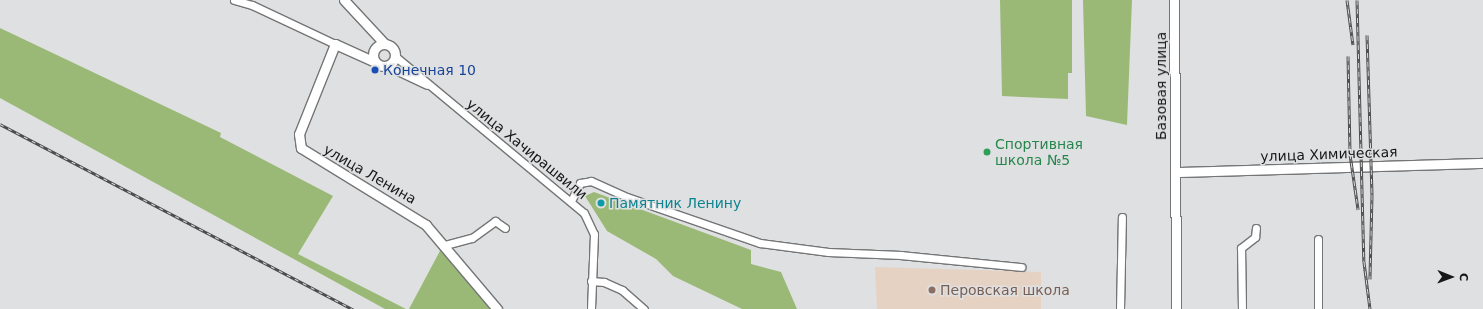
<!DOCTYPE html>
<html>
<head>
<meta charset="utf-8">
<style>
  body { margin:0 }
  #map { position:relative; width:1483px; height:309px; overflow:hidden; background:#dfe0e1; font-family:"DejaVu Sans",sans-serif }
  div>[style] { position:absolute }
  .education>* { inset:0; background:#e5d2c2 }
  .green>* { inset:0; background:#9ab976 }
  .roads { filter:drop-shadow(1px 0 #747576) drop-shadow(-1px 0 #747576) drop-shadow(0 1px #747576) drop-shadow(0 -1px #747576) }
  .street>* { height:7px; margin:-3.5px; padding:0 3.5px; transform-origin:3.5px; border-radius:3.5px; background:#fff }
  .secondary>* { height:9px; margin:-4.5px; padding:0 4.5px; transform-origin:4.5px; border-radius:4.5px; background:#fff }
  .secondary>.ring { margin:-4.5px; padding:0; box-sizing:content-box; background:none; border:9px solid #fff; border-radius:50% }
  .rail>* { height:3px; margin-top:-1.5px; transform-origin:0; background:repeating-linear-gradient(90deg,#dfe0e1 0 4.5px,#4d4d4e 0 9px); box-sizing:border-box; border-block:1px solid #4d4d4e }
  .dots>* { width:11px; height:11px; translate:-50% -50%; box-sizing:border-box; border:2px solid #dfe0e1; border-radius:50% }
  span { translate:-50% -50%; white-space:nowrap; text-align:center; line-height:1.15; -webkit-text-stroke:3px #dfe0e1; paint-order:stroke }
  .transit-label { font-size:14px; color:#164399 }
  .left { translate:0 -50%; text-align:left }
  .street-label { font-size:14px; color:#171718 }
  .leisure-label { font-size:14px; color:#27864d }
  .culture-label { font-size:14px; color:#0d838f }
  .education-label { font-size:14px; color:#785e54 }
  .north { position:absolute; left:1431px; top:257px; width:40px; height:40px; -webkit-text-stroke:3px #dfe0e1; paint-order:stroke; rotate:91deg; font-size:11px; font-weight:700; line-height:16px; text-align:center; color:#171718 }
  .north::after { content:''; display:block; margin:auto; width:14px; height:18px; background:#171718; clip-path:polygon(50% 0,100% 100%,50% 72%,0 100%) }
</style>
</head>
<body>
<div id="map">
  <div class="education">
    <i style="clip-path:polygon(875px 267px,1041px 272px,1041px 309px,877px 309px)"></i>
  </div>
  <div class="green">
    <i style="clip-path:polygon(1000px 0,1072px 0,1072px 73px,1068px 73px,1068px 99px,1002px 96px)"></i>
    <i style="clip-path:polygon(1083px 0,1132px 0,1127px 125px,1086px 116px)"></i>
    <i style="clip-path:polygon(0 28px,221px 133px,220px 137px,333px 196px,298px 254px,406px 309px,385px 309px,0 98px)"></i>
    <i style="clip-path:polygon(594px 192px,751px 250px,751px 264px,781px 272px,797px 309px,742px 309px,673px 276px,656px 259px,607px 231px,585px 196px)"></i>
    <i style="clip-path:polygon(441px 249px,492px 309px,409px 309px)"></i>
  </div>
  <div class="roads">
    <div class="street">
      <i style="left:234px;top:0;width:19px;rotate:16deg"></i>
      <i style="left:252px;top:5px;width:92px;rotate:25.2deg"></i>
      <i style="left:396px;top:57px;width:244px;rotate:39.7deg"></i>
      <i style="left:584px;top:213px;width:23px;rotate:65deg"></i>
      <i style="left:594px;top:234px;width:75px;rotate:92.3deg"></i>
      <i style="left:387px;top:66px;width:44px;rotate:25.4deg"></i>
      <i style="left:571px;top:201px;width:20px;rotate:-63deg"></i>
      <i style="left:580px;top:183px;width:11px;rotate:-10deg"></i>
      <i style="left:591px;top:181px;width:39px;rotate:24deg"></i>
      <i style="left:627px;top:197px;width:141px;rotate:19.1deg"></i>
      <i style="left:760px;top:243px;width:69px;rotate:7.5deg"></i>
      <i style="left:828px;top:252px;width:73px;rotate:2.4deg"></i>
      <i style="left:901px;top:255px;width:121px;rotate:5.7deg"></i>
      <i style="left:1318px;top:239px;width:70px;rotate:90deg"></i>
      <i style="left:445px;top:245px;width:28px;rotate:-15deg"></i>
      <i style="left:472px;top:238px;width:29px;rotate:-36deg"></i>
      <i style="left:495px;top:221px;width:12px;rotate:35deg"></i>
      <i style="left:591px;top:281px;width:13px;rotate:4deg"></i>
      <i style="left:604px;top:282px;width:20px;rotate:24deg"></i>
      <i style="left:622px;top:290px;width:29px;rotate:41deg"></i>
      <i style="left:1120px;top:309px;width:92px;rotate:-88.8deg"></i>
      <i style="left:1242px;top:309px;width:61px;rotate:-90.9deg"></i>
      <i style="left:1241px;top:248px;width:18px;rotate:-38deg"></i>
      <i style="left:1255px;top:237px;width:9px;rotate:-84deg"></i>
    </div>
    <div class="secondary">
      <i style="left:344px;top:0;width:59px;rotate:47.1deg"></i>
      <i style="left:1174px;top:0;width:309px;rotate:89.6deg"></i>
      <i class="ring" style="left:373px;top:44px;width:13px;height:13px"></i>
      <i style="left:375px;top:62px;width:44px;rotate:-155.8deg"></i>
      <i style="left:335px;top:44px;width:97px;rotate:111.8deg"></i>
      <i style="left:299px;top:134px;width:14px;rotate:82deg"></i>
      <i style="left:301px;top:148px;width:147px;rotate:31.6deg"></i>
      <i style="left:426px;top:225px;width:110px;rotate:49.8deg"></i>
      <i style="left:1176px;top:172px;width:307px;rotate:-1.7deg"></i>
    </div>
  </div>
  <div class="rail">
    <i style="left:1347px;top:0;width:45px;rotate:82.4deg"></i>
    <i style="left:1357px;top:0;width:262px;rotate:88.5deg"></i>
    <i style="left:1364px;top:262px;width:47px;rotate:82.7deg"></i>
    <i style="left:1367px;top:35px;width:160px;rotate:88.2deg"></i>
    <i style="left:1372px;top:195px;width:84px;rotate:91.4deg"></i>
    <i style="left:1348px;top:56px;width:98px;rotate:88.8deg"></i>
    <i style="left:1350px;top:154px;width:56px;rotate:81.7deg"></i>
    <i style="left:0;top:124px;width:399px;rotate:27.7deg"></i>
  </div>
  <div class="dots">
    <i style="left:375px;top:70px;background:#1a4fb4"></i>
    <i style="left:987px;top:152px;background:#2e9e5b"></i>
    <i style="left:601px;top:203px;background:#0f9aa8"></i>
    <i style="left:932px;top:290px;background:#8d6e63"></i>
  </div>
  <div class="transit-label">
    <span class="left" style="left:383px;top:70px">Конечная 10</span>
  </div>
  <div class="street-label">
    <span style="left:1161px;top:86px;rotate:-90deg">Базовая улица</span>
    <span style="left:527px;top:149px;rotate:39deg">улица Хачирашвили</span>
    <span style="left:1329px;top:154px;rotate:-2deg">улица Химическая</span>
    <span style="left:370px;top:174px;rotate:30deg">улица Ленина</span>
  </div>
  <div class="leisure-label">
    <span class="left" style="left:995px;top:152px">Спортивная<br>школа №5</span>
  </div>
  <div class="culture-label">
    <span class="left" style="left:609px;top:203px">Памятник Ленину</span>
  </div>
  <div class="education-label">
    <span class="left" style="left:940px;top:290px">Перовская школа</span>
  </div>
  <div class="north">С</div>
</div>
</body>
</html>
